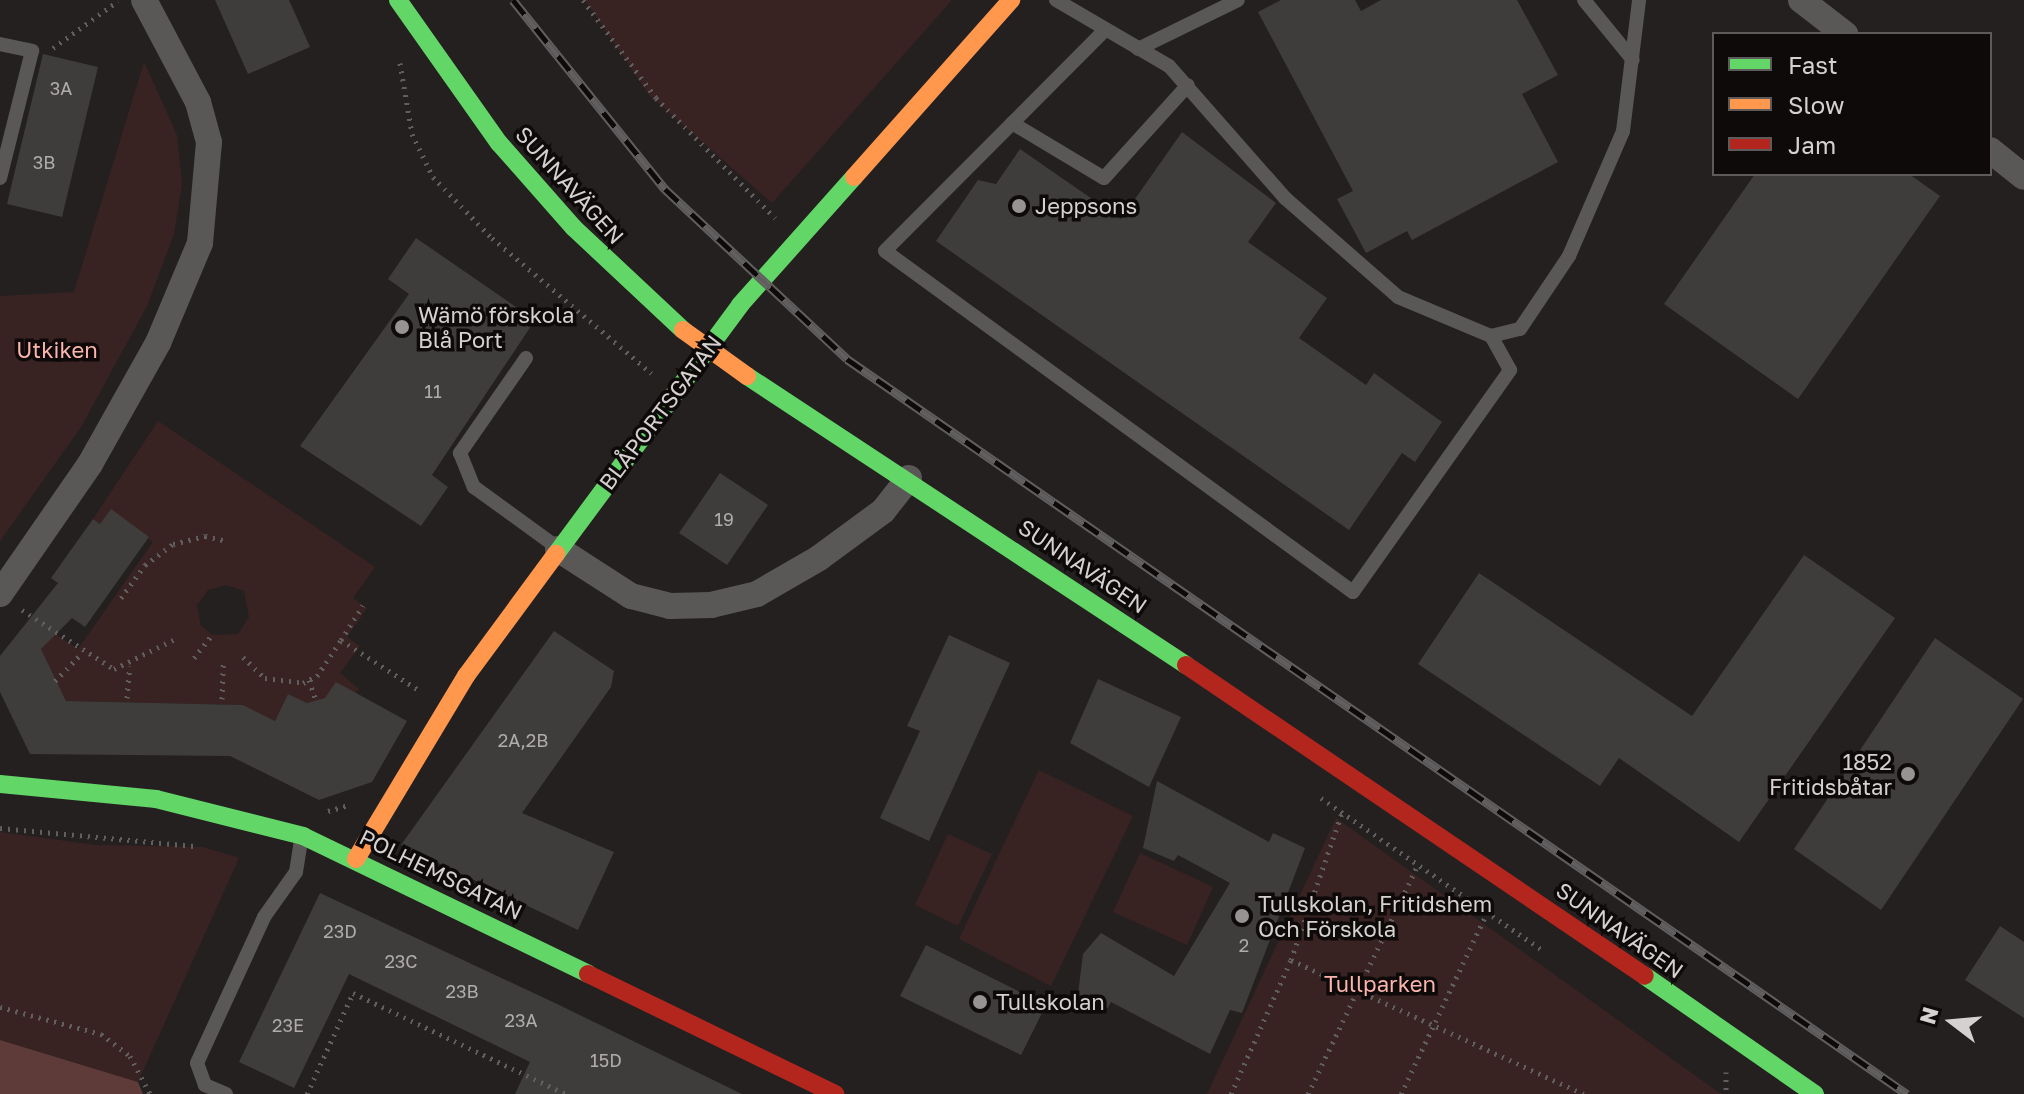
<!DOCTYPE html>
<html>
<head>
<meta charset="utf-8">
<style>
  body { margin:0 }
  #map { position:relative; width:2024px; height:1094px; overflow:hidden; background:#242020; font-family:"Golos Text",sans-serif }
  div>[style] { position:absolute }
  .green>* { inset:0; background:#392322 }
  .water>* { inset:0; background:#5e3b38 }
  .building>* { inset:0; background:#3f3c3c }
  .path>* { height:5px; margin-top:-2.5px; transform-origin:0; background:repeating-linear-gradient(90deg,#605e5e 0 2px,transparent 0 8px) }
  .lane>* { height:14px; margin:-7px; padding:0 7px; transform-origin:7px; border-radius:7px; background:#5a5857 }
  .street>* { height:26px; margin:-13px; padding:0 13px; transform-origin:13px; border-radius:13px; background:#5a5857 }
  .fast>* { height:18px; margin:-9px; padding:0 9px; transform-origin:9px; border-radius:9px; background:#63d668 }
  .slow>* { height:18px; margin:-9px; padding:0 9px; transform-origin:9px; border-radius:9px; background:#ff974d }
  .jam>* { height:18px; margin:-9px; padding:0 9px; transform-origin:9px; border-radius:9px; background:#b3261e }
  .rail>* { height:9px; margin-top:-4.5px; transform-origin:0; background:repeating-linear-gradient(90deg,#0d0a09 0 18px,#605e5e 0 36px); box-sizing:border-box; border-block:2px solid #605e5e }
  .slow-bridge>* { height:18px; margin:-9px; padding:0 9px; transform-origin:9px; border-radius:9px; background:#ff974d }
  .dots>* { width:22px; height:22px; translate:-50% -50%; box-sizing:border-box; border:4px solid #0d0a09; border-radius:50% }
  span { translate:-50% -50%; white-space:nowrap; text-align:center; line-height:1.15; -webkit-text-stroke:7px #0d0a09; paint-order:stroke }
  .number-label { font-size:18px; color:#b0acac }
  .number-label span { -webkit-text-stroke-width:0 }
  .street-label { font-size:22px; color:#d6d1d1 }
  .poi-label { font-size:22px; color:#d6d1d1 }
  .left { translate:0 -50%; text-align:left }
  .right { translate:-100% -50%; text-align:right }
  .park-label { font-size:22px; color:#fbb5ac }
  .legend { position:absolute; left:1712px; top:32px; width:280px; height:144px; box-sizing:border-box; background:#0d0a09; border:2px solid #5d5a59; margin:0; padding:10px 14px; list-style:none; font-size:24px; color:#d6d1d1 }
  .legend li { display:flex; align-items:center; gap:16px; height:40px }
  .legend b { width:40px; border:2px solid #5d5a59 }
  .north { position:absolute; left:1912px; top:982px; width:80px; height:80px; -webkit-text-stroke:6px #0d0a09; paint-order:stroke; rotate:286deg; font-size:22px; font-weight:700; line-height:32px; text-align:center; color:#d6d1d1 }
  .north::after { content:''; display:block; margin:auto; width:28px; height:36px; background:#d6d1d1; clip-path:polygon(50% 0,100% 100%,50% 72%,0 100%) }
</style>
</head>
<body>
<div id="map">
  <div class="green">
    <i style="clip-path:polygon(585px 0,952px 0,772px 203px,649px 95px)"></i>
    <i style="clip-path:polygon(144px 62px,177px 135px,182px 184px,174px 234px,147px 306px,81px 427px,0 541px,0 296px,74px 292px)"></i>
    <i style="clip-path:polygon(evenodd,158px 421px,375px 567px,353px 598px,367px 608px,347px 637px,360px 646px,340px 673px,359px 689px,355px 693px,307px 703px,288px 694px,275px 721px,243px 705px,66px 701px,41px 649px,55px 634px,78px 649px,153px 542px,111px 510px,100px 524px,93px 519px,158px 421px,226px 585px,244px 591px,249px 617px,238px 634px,212px 635px,201px 626px,197px 605px,208px 590px,226px 585px)"></i>
    <i style="clip-path:polygon(1039px 770px,1133px 816px,1051px 986px,959px 939px)"></i>
    <i style="clip-path:polygon(1336px 818px,1721px 1094px,1207px 1094px)"></i>
    <i style="clip-path:polygon(0 832px,96px 845px,203px 847px,239px 858px,138px 1082px,0 1040px)"></i>
    <i style="clip-path:polygon(948px 834px,992px 854px,958px 926px,915px 905px)"></i>
    <i style="clip-path:polygon(1140px 853px,1213px 887px,1187px 945px,1113px 912px)"></i>
  </div>
  <div class="water">
    <i style="clip-path:polygon(0 1040px,138px 1082px,143px 1094px,0 1094px)"></i>
  </div>
  <div class="building">
    <i style="clip-path:polygon(215px 0,289px 0,310px 47px,248px 74px)"></i>
    <i style="clip-path:polygon(1281px 0,1355px 0,1361px 11px,1381px 0,1517px 0,1558px 75px,1522px 94px,1558px 162px,1412px 240px,1407px 231px,1366px 253px,1337px 199px,1353px 191px,1258px 12px)"></i>
    <i style="clip-path:polygon(43px 54px,98px 67px,62px 217px,7px 204px)"></i>
    <i style="clip-path:polygon(1182px 132px,1276px 203px,1248px 242px,1327px 298px,1299px 338px,1366px 385px,1374px 373px,1442px 422px,1415px 462px,1402px 453px,1349px 530px,936px 241px,978px 180px,996px 184px,1020px 149px,1121px 219px)"></i>
    <i style="clip-path:polygon(1755px 174px,1909px 174px,1940px 196px,1798px 399px,1664px 304px)"></i>
    <i style="clip-path:polygon(416px 238px,535px 320px,432px 475px,448px 487px,421px 526px,300px 446px,409px 294px,388px 279px)"></i>
    <i style="clip-path:polygon(720px 473px,768px 505px,727px 565px,679px 533px)"></i>
    <i style="clip-path:polygon(111px 509px,149px 537px,85px 627px,72px 618px,41px 649px,66px 701px,243px 705px,275px 721px,288px 694px,307px 703px,325px 698px,336px 682px,407px 721px,372px 782px,319px 800px,230px 756px,30px 754px,0 692px,0 656px,58px 583px,51px 578px,93px 519px,100px 524px)"></i>
    <i style="clip-path:polygon(1804px 555px,1895px 618px,1739px 842px,1619px 758px,1600px 786px,1418px 664px,1479px 573px,1692px 716px)"></i>
    <i style="clip-path:polygon(554px 631px,614px 671px,611px 687px,522px 813px,614px 852px,578px 930px,401px 845px)"></i>
    <i style="clip-path:polygon(949px 635px,1010px 663px,929px 841px,880px 818px,920px 731px,907px 726px)"></i>
    <i style="clip-path:polygon(1935px 638px,2023px 699px,1881px 910px,1794px 849px)"></i>
    <i style="clip-path:polygon(1098px 679px,1181px 717px,1149px 787px,1070px 743px)"></i>
    <i style="clip-path:polygon(1157px 781px,1269px 842px,1273px 833px,1305px 848px,1242px 1013px,1230px 1010px,1210px 1054px,1111px 1002px,1107px 1009px,1078px 994px,1083px 954px,1101px 933px,1174px 976px,1230px 883px,1178px 855px,1174px 861px,1143px 848px)"></i>
    <i style="clip-path:polygon(320px 893px,557px 1004px,742px 1094px,515px 1094px,530px 1062px,349px 974px,294px 1088px,239px 1062px)"></i>
    <i style="clip-path:polygon(2000px 926px,2024px 942px,2024px 1018px,1965px 980px)"></i>
    <i style="clip-path:polygon(926px 945px,1046px 1005px,1021px 1055px,900px 996px)"></i>
  </div>
  <div class="path">
    <i style="left:583px;top:0;width:122px;rotate:53.3deg"></i>
    <i style="left:656px;top:98px;width:169px;rotate:45.2deg"></i>
    <i style="left:53px;top:48px;width:80px;rotate:-35.9deg"></i>
    <i style="left:400px;top:63px;width:72px;rotate:80.4deg"></i>
    <i style="left:412px;top:134px;width:48px;rotate:64deg"></i>
    <i style="left:433px;top:177px;width:85px;rotate:46deg"></i>
    <i style="left:492px;top:238px;width:209px;rotate:40.3deg"></i>
    <i style="left:121px;top:598px;width:41px;rotate:-54deg"></i>
    <i style="left:145px;top:565px;width:35px;rotate:-37deg"></i>
    <i style="left:173px;top:544px;width:33px;rotate:-14deg"></i>
    <i style="left:205px;top:536px;width:23px;rotate:13deg"></i>
    <i style="left:22px;top:610px;width:109px;rotate:32.7deg"></i>
    <i style="left:114px;top:669px;width:68px;rotate:-26.2deg"></i>
    <i style="left:341px;top:640px;width:41px;rotate:-57.8deg"></i>
    <i style="left:243px;top:657px;width:30px;rotate:44deg"></i>
    <i style="left:265px;top:678px;width:38px;rotate:7deg"></i>
    <i style="left:303px;top:683px;width:16px;rotate:-27deg"></i>
    <i style="left:317px;top:676px;width:43px;rotate:-56.3deg"></i>
    <i style="left:341px;top:640px;width:94px;rotate:32.8deg"></i>
    <i style="left:194px;top:658px;width:29px;rotate:-52deg"></i>
    <i style="left:309px;top:680px;width:21px;rotate:71deg"></i>
    <i style="left:55px;top:681px;width:39px;rotate:-46deg"></i>
    <i style="left:127px;top:698px;width:32px;rotate:-85deg"></i>
    <i style="left:222px;top:699px;width:35px;rotate:-88deg"></i>
    <i style="left:1321px;top:798px;width:270px;rotate:34.5deg"></i>
    <i style="left:328px;top:811px;width:22px;rotate:-16deg"></i>
    <i style="left:0;top:828px;width:195px;rotate:5.3deg"></i>
    <i style="left:1291px;top:960px;width:322px;rotate:24.6deg"></i>
    <i style="left:0;top:1007px;width:105px;rotate:15deg"></i>
    <i style="left:101px;top:1034px;width:36px;rotate:37deg"></i>
    <i style="left:130px;top:1056px;width:43px;rotate:62.2deg"></i>
    <i style="left:1726px;top:1072px;width:22px;rotate:90deg"></i>
    <i style="left:307px;top:1094px;width:111px;rotate:-65.5deg"></i>
    <i style="left:353px;top:993px;width:236px;rotate:25.4deg"></i>
    <i style="left:1231px;top:1094px;width:147px;rotate:-65.9deg"></i>
    <i style="left:1291px;top:960px;width:156px;rotate:-70.9deg"></i>
    <i style="left:1308px;top:1094px;width:253px;rotate:-64.4deg"></i>
    <i style="left:1401px;top:1094px;width:198px;rotate:-64.6deg"></i>
  </div>
  <div class="lane">
    <i style="left:1056px;top:0;width:131px;rotate:30.3deg"></i>
    <i style="left:1169px;top:66px;width:176px;rotate:48.7deg"></i>
    <i style="left:1285px;top:198px;width:150px;rotate:41.2deg"></i>
    <i style="left:1398px;top:297px;width:101px;rotate:22.8deg"></i>
    <i style="left:1491px;top:336px;width:30px;rotate:-14deg"></i>
    <i style="left:1520px;top:329px;width:88px;rotate:-56.1deg"></i>
    <i style="left:1569px;top:256px;width:136px;rotate:-66.6deg"></i>
    <i style="left:1623px;top:131px;width:132px;rotate:-83deg"></i>
    <i style="left:1584px;top:0;width:77px;rotate:50.8deg"></i>
    <i style="left:1104px;top:31px;width:310px;rotate:134.9deg"></i>
    <i style="left:885px;top:251px;width:579px;rotate:36.08deg"></i>
    <i style="left:1353px;top:592px;width:272px;rotate:-54.7deg"></i>
    <i style="left:1510px;top:370px;width:39px;rotate:-119deg"></i>
    <i style="left:0;top:44px;width:33px;rotate:12deg"></i>
    <i style="left:32px;top:51px;width:131px;rotate:104.1deg"></i>
    <i style="left:1138px;top:49px;width:111px;rotate:-26.1deg"></i>
    <i style="left:1012px;top:123px;width:107px;rotate:30.9deg"></i>
    <i style="left:1104px;top:178px;width:125px;rotate:-47.9deg"></i>
    <i style="left:526px;top:358px;width:116px;rotate:124.8deg"></i>
    <i style="left:460px;top:453px;width:37px;rotate:68deg"></i>
    <i style="left:474px;top:487px;width:104px;rotate:36deg"></i>
    <i style="left:226px;top:1094px;width:23px;rotate:-157deg"></i>
    <i style="left:205px;top:1085px;width:23px;rotate:-110deg"></i>
    <i style="left:197px;top:1063px;width:161px;rotate:-65.3deg"></i>
    <i style="left:264px;top:917px;width:55px;rotate:-54.6deg"></i>
    <i style="left:296px;top:872px;width:36px;rotate:-81deg"></i>
  </div>
  <div class="street">
    <i style="left:1801px;top:0;width:56px;rotate:37.7deg"></i>
    <i style="left:1990px;top:150px;width:43px;rotate:38.5deg"></i>
    <i style="left:558px;top:549px;width:87px;rotate:32.8deg"></i>
    <i style="left:631px;top:596px;width:40px;rotate:14.4deg"></i>
    <i style="left:670px;top:606px;width:41px;rotate:-1.4deg"></i>
    <i style="left:711px;top:605px;width:47px;rotate:-13.4deg"></i>
    <i style="left:757px;top:594px;width:72px;rotate:-30.1deg"></i>
    <i style="left:819px;top:558px;width:79px;rotate:-36.3deg"></i>
    <i style="left:883px;top:511px;width:42px;rotate:-51.8deg"></i>
    <i style="left:0;top:594px;width:158px;rotate:-55.3deg"></i>
    <i style="left:90px;top:464px;width:139px;rotate:-60.7deg"></i>
    <i style="left:158px;top:343px;width:108px;rotate:-67.2deg"></i>
    <i style="left:200px;top:243px;width:101px;rotate:-84.9deg"></i>
    <i style="left:209px;top:142px;width:41px;rotate:-105.4deg"></i>
    <i style="left:198px;top:102px;width:115px;rotate:-117.9deg"></i>
  </div>
  <div class="fast">
    <i style="left:398px;top:0;width:175px;rotate:54.8deg"></i>
    <i style="left:499px;top:143px;width:113px;rotate:48.6deg"></i>
    <i style="left:574px;top:228px;width:149px;rotate:43.1deg"></i>
    <i style="left:747px;top:376px;width:526px;rotate:33.36deg"></i>
    <i style="left:556px;top:554px;width:310px;rotate:-53.5deg"></i>
    <i style="left:740px;top:305px;width:171px;rotate:-48.3deg"></i>
    <i style="left:0;top:784px;width:157px;rotate:5.5deg"></i>
    <i style="left:156px;top:799px;width:152px;rotate:14.1deg"></i>
    <i style="left:303px;top:836px;width:317px;rotate:25.8deg"></i>
    <i style="left:1645px;top:976px;width:207px;rotate:34.8deg"></i>
  </div>
  <div class="slow">
    <i style="left:854px;top:177px;width:237px;rotate:-48.4deg"></i>
    <i style="left:356px;top:859px;width:214px;rotate:-59deg"></i>
    <i style="left:466px;top:676px;width:152px;rotate:-53.6deg"></i>
  </div>
  <div class="jam">
    <i style="left:1186px;top:665px;width:554px;rotate:34.12deg"></i>
    <i style="left:588px;top:974px;width:275px;rotate:25.9deg"></i>
  </div>
  <div class="rail">
    <i style="left:513px;top:0;width:243px;rotate:51.2deg"></i>
    <i style="left:665px;top:189px;width:249px;rotate:43deg"></i>
    <i style="left:847px;top:359px;width:1290px;rotate:34.74deg"></i>
  </div>
  <div class="slow-bridge">
    <i style="left:683px;top:330px;width:79px;rotate:35.7deg"></i>
  </div>
  <div class="dots">
    <i style="left:1019px;top:206px;background:#989393"></i>
    <i style="left:402px;top:327px;background:#989393"></i>
    <i style="left:1908px;top:774px;background:#989393"></i>
    <i style="left:1242px;top:916px;background:#989393"></i>
    <i style="left:980px;top:1002px;background:#989393"></i>
  </div>
  <div class="number-label">
    <span style="left:61px;top:88px">3A</span>
    <span style="left:44px;top:162px">3B</span>
    <span style="left:433px;top:391px">11</span>
    <span style="left:724px;top:519px">19</span>
    <span style="left:523px;top:740px">2A,2B</span>
    <span style="left:340px;top:931px">23D</span>
    <span style="left:1244px;top:945px">2</span>
    <span style="left:401px;top:961px">23C</span>
    <span style="left:462px;top:991px">23B</span>
    <span style="left:521px;top:1020px">23A</span>
    <span style="left:288px;top:1025px">23E</span>
    <span style="left:606px;top:1060px">15D</span>
  </div>
  <div class="street-label">
    <span style="left:570px;top:185px;rotate:48deg">SUNNAVÄGEN</span>
    <span style="left:660px;top:412px;rotate:-53deg">BLÅPORTSGATAN</span>
    <span style="left:1083px;top:566px;rotate:34deg">SUNNAVÄGEN</span>
    <span style="left:441px;top:874px;rotate:26deg">POLHEMSGATAN</span>
    <span style="left:1620px;top:930px;rotate:35deg">SUNNAVÄGEN</span>
  </div>
  <div class="poi-label">
    <span class="left" style="left:1035px;top:206px">Jeppsons</span>
    <span class="left" style="left:418px;top:327px">Wämö förskola<br>Blå Port</span>
    <span class="right" style="left:1892px;top:774px">1852<br>Fritidsbåtar</span>
    <span class="left" style="left:1258px;top:916px">Tullskolan, Fritidshem<br>Och Förskola</span>
    <span class="left" style="left:996px;top:1002px">Tullskolan</span>
  </div>
  <div class="park-label">
    <span style="left:57px;top:350px">Utkiken</span>
    <span style="left:1380px;top:984px">Tullparken</span>
  </div>
  <ul class="legend">
  <li><b style="height:10px;background:#63d668"></b>Fast</li>
  <li><b style="height:10px;background:#ff974d"></b>Slow</li>
  <li><b style="height:10px;background:#b3261e"></b>Jam</li>
  </ul>
  <div class="north">N</div>
</div>
</body>
</html>
